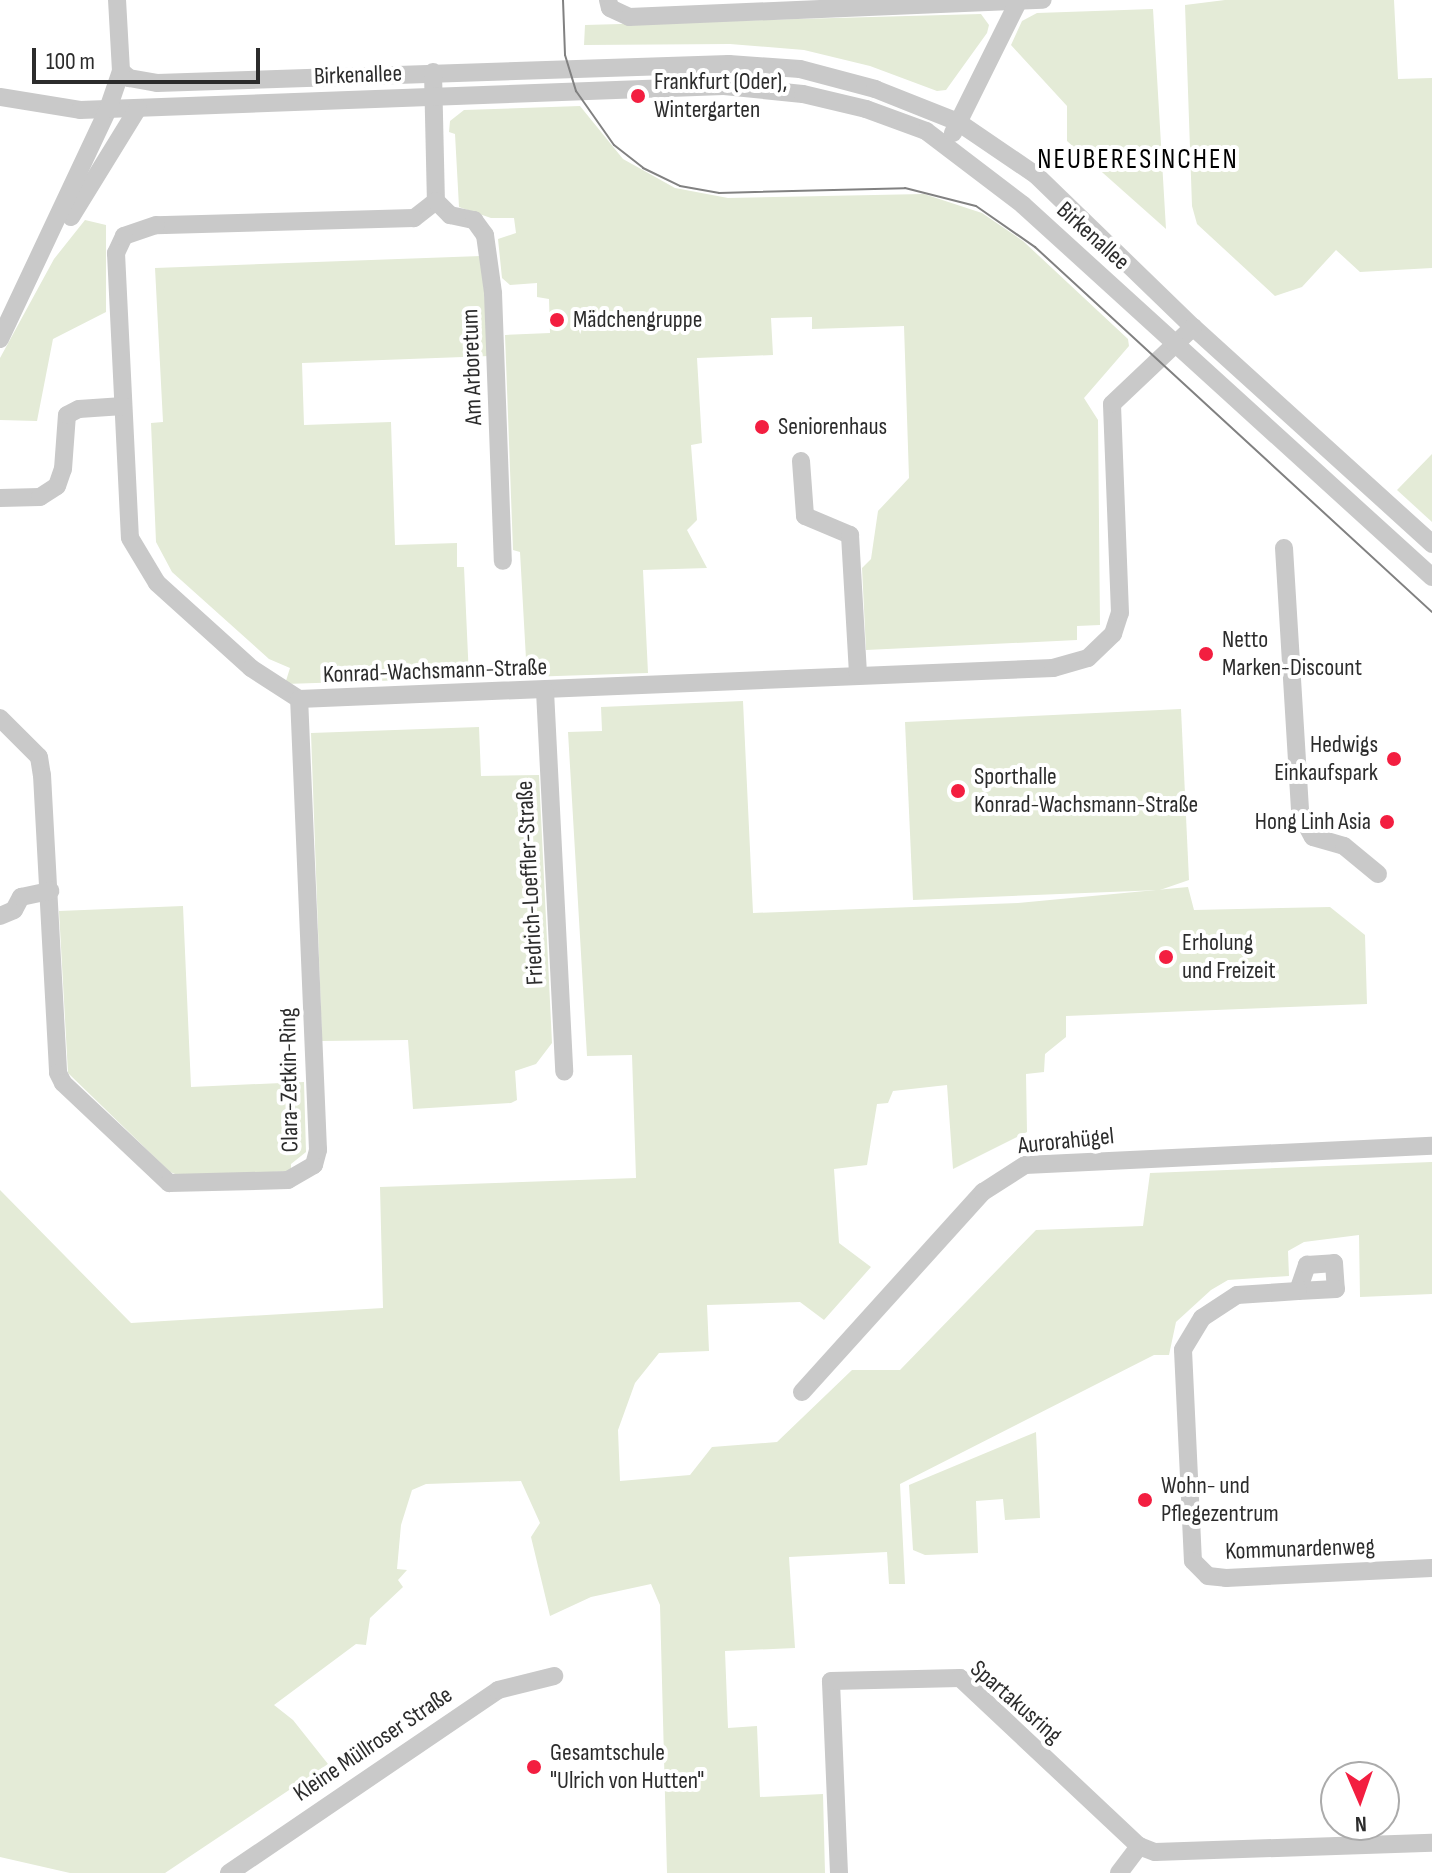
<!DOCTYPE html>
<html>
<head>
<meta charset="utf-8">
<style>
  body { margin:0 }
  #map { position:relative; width:1432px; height:1873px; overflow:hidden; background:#fff; font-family:"Sofia Sans Condensed",sans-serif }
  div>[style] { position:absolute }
  .green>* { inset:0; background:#e4ebd7 }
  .minor>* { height:18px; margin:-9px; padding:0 9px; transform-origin:9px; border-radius:9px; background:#c9c9c9 }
  .tram>* { height:2px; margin:-1px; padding:0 1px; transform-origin:1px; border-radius:1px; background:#818181 }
  .dots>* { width:22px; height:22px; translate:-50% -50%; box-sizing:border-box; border:4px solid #fff; border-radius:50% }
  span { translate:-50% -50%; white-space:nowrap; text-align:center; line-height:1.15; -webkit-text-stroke:8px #fff; paint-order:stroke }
  .street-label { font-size:24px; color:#2c2c2c }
  .poi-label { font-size:24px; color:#2c2c2c }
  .left { translate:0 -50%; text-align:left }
  .right { translate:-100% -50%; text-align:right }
  .quarter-label { font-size:28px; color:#000; letter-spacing:2px }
  .north { position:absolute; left:1320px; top:1761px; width:80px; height:80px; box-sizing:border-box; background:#fff; border:2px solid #ababab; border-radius:50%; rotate:178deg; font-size:22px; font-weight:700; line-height:32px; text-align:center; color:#2c2c2c }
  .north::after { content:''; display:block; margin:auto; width:28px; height:36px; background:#f31e40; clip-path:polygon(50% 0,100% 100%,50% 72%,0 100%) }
  .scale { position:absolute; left:32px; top:48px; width:228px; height:36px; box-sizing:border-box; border:4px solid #2c2c2c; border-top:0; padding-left:10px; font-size:24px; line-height:28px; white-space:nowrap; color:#2c2c2c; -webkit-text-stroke:6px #fff; paint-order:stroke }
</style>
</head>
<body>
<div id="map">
  <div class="green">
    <i style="clip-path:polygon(1394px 0,1398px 79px,1432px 78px,1432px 268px,1360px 272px,1336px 250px,1302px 287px,1275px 296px,1197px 224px,1192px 206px,1185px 5px,1225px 0)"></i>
    <i style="clip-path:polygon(1153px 9px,1166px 229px,1067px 141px,1067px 106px,1011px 45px,1022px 21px,1037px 13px)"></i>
    <i style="clip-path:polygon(981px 14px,989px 25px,987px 33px,946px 90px,937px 91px,870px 66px,804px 50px,730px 44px,584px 45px,585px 25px)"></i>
    <i style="clip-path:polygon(580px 106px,623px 159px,675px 188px,728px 198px,924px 194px,982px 213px,1023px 241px,1128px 339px,1129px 346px,1084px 398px,1098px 420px,1100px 625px,1077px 626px,1077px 640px,866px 650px,862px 568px,871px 559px,878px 511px,909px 478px,904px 326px,812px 329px,812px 317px,771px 318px,773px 355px,697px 358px,702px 443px,691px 445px,697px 520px,687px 530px,707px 568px,643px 570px,648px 673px,527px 677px,520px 552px,513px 550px,505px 335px,550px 333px,549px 299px,537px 297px,537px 283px,510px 285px,502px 278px,498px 239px,516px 233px,514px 218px,491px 218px,459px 207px,455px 134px,449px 132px,450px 121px,464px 110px)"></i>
    <i style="clip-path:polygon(85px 220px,106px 225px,106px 312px,53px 339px,37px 421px,0 420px,0 358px,54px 259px)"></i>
    <i style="clip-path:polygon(481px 256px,490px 356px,302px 363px,304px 425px,391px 422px,395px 545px,457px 543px,457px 567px,464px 567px,469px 678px,285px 684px,290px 668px,269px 659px,172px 572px,156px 542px,151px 423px,163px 422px,155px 268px)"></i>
    <i style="clip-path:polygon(1432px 454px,1432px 522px,1397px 490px)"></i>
    <i style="clip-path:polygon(743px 701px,753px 913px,1018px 903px,1188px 887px,1194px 910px,1330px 907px,1365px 935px,1367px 1004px,1066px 1016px,1066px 1037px,1045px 1054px,1044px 1072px,1026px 1074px,1027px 1132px,953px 1169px,947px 1085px,893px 1091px,888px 1103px,877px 1104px,867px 1165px,834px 1169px,839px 1243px,871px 1267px,824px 1320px,800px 1302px,707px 1305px,709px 1351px,659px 1353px,635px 1383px,618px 1430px,620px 1481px,690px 1475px,712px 1447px,777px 1442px,852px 1370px,900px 1370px,1036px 1230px,1143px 1226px,1150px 1173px,1432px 1162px,1432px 1294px,1360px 1297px,1359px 1235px,1304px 1242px,1288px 1251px,1289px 1276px,1228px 1280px,1211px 1290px,1176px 1322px,1169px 1355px,1154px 1355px,900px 1484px,905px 1584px,889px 1584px,887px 1552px,789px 1557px,795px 1648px,725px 1651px,728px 1728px,757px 1726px,760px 1797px,823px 1794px,825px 1873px,667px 1873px,660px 1605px,651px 1584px,591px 1597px,550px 1616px,531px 1537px,540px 1523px,521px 1481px,426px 1484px,412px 1490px,401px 1525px,397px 1569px,407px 1570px,398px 1580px,403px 1587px,370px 1618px,366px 1645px,356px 1644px,274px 1705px,293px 1720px,328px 1764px,165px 1873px,70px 1873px,0 1857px,0 1190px,131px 1323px,383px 1308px,380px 1187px,636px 1178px,632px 1055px,587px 1056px,568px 732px,602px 731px,601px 707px)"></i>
    <i style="clip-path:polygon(1181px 709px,1189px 880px,1160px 890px,913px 900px,905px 722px)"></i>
    <i style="clip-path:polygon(479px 727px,481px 776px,539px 775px,552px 1043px,536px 1064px,515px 1071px,517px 1100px,511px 1103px,413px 1109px,408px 1040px,322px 1041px,311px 733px)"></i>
    <i style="clip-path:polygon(183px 906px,191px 1087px,304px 1082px,306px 1152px,291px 1164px,291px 1171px,183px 1177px,170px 1172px,68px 1073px,59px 911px)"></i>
    <i style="clip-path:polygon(1036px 1432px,1040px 1518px,1005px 1520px,1003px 1499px,976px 1501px,978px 1553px,925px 1555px,913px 1550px,909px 1485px)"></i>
  </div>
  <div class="minor">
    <i style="left:608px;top:0;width:8px;rotate:76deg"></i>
    <i style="left:610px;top:8px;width:21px;rotate:25deg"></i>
    <i style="left:629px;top:17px;width:414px;rotate:-2.4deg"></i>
    <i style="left:121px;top:71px;width:11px;rotate:41deg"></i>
    <i style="left:129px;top:78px;width:28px;rotate:10deg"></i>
    <i style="left:157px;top:83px;width:572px;rotate:-1.9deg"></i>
    <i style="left:729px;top:64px;width:71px;rotate:4deg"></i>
    <i style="left:800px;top:69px;width:78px;rotate:14.9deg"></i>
    <i style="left:875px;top:89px;width:89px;rotate:21.7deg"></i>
    <i style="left:958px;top:122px;width:94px;rotate:34.2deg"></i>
    <i style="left:1036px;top:175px;width:219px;rotate:44.1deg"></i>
    <i style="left:1193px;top:327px;width:323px;rotate:42.2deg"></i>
    <i style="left:433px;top:72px;width:129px;rotate:88.7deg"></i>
    <i style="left:436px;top:201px;width:28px;rotate:142deg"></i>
    <i style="left:414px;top:218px;width:258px;rotate:178.4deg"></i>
    <i style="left:156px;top:225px;width:34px;rotate:161deg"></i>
    <i style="left:124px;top:236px;width:19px;rotate:115deg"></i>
    <i style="left:116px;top:253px;width:285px;rotate:87.2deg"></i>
    <i style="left:130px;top:538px;width:52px;rotate:59deg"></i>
    <i style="left:157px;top:583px;width:127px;rotate:42.1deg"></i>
    <i style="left:251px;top:668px;width:57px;rotate:32.9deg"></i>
    <i style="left:299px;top:699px;width:755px;rotate:-2.35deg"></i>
    <i style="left:1053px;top:668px;width:36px;rotate:-16deg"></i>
    <i style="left:1088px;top:658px;width:35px;rotate:-44deg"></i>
    <i style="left:1113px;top:634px;width:22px;rotate:-72deg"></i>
    <i style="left:1120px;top:613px;width:209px;rotate:-92.2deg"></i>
    <i style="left:1112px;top:404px;width:112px;rotate:-43.5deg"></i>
    <i style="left:0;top:97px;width:81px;rotate:9.2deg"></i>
    <i style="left:80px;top:110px;width:644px;rotate:-2.13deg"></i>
    <i style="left:724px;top:86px;width:79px;rotate:5.8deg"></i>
    <i style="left:803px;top:94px;width:65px;rotate:13.4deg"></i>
    <i style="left:866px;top:109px;width:64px;rotate:20.1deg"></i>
    <i style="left:926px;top:131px;width:122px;rotate:37.3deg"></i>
    <i style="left:1023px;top:205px;width:553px;rotate:42.29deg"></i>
    <i style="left:953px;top:133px;width:148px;rotate:-63.6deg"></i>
    <i style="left:436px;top:201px;width:20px;rotate:45deg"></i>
    <i style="left:450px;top:215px;width:25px;rotate:12deg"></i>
    <i style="left:474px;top:220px;width:19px;rotate:54deg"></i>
    <i style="left:485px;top:235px;width:59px;rotate:82.1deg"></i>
    <i style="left:493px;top:293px;width:268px;rotate:87.9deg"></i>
    <i style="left:71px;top:217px;width:128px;rotate:-58.4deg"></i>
    <i style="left:0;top:339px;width:254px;rotate:-64.8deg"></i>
    <i style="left:108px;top:109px;width:40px;rotate:-71.1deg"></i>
    <i style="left:121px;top:71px;width:71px;rotate:-93.2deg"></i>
    <i style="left:801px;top:461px;width:55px;rotate:85.8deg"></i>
    <i style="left:805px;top:516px;width:49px;rotate:22.9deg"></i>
    <i style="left:850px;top:535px;width:139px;rotate:86.7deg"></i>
    <i style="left:0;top:498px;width:40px;rotate:-1.4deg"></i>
    <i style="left:40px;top:497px;width:20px;rotate:-33deg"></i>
    <i style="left:57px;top:486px;width:18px;rotate:-71deg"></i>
    <i style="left:63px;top:469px;width:54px;rotate:-85.8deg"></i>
    <i style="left:67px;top:415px;width:13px;rotate:-27deg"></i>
    <i style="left:79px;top:409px;width:44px;rotate:-3.9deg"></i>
    <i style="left:1284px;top:548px;width:265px;rotate:86.5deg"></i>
    <i style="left:1300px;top:813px;width:27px;rotate:62deg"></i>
    <i style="left:1313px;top:837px;width:32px;rotate:16deg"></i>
    <i style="left:1344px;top:846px;width:44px;rotate:39.5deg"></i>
    <i style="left:545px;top:691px;width:381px;rotate:87.1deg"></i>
    <i style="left:0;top:718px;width:55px;rotate:45deg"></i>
    <i style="left:39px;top:757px;width:18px;rotate:81deg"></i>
    <i style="left:42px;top:775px;width:298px;rotate:86.9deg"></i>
    <i style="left:58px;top:1073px;width:11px;rotate:63deg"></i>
    <i style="left:63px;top:1083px;width:146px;rotate:43.3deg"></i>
    <i style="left:169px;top:1183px;width:119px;rotate:-1.4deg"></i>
    <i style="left:288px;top:1180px;width:30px;rotate:-30deg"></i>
    <i style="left:314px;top:1165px;width:16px;rotate:-75deg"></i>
    <i style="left:318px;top:1150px;width:451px;rotate:-92.4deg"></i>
    <i style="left:0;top:916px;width:15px;rotate:-23deg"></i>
    <i style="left:14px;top:910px;width:15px;rotate:-62deg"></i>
    <i style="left:21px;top:897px;width:30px;rotate:-12deg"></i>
    <i style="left:1298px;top:1291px;width:28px;rotate:-71deg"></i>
    <i style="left:1307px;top:1265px;width:27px;rotate:-4deg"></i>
    <i style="left:1334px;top:1263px;width:26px;rotate:86deg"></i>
    <i style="left:1336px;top:1289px;width:38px;rotate:177deg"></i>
    <i style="left:1298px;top:1291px;width:61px;rotate:176.2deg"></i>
    <i style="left:1237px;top:1295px;width:42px;rotate:146.7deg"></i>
    <i style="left:1202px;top:1318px;width:37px;rotate:121deg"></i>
    <i style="left:1183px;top:1350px;width:211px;rotate:87.3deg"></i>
    <i style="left:1193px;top:1561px;width:21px;rotate:45deg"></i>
    <i style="left:1208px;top:1576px;width:18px;rotate:6deg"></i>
    <i style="left:1226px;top:1578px;width:206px;rotate:-2.8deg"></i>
    <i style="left:802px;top:1392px;width:270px;rotate:-47.9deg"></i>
    <i style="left:983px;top:1192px;width:50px;rotate:-32.7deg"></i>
    <i style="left:1025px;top:1165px;width:407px;rotate:-2.7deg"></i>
    <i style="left:229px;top:1873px;width:325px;rotate:-34.2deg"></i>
    <i style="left:498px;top:1690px;width:58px;rotate:-14deg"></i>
    <i style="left:839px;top:1873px;width:192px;rotate:-92.4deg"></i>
    <i style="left:831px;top:1681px;width:129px;rotate:-1.3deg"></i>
    <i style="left:960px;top:1678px;width:245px;rotate:43.2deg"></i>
    <i style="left:1139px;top:1846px;width:17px;rotate:21deg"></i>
    <i style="left:1155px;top:1852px;width:277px;rotate:-1.9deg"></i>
    <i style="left:1119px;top:1873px;width:34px;rotate:-53deg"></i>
  </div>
  <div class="tram">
    <i style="left:563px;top:0;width:55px;rotate:87.9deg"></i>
    <i style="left:565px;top:55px;width:38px;rotate:73deg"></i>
    <i style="left:576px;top:91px;width:66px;rotate:54.9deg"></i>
    <i style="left:614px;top:145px;width:37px;rotate:38deg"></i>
    <i style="left:643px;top:168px;width:41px;rotate:25.9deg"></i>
    <i style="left:680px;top:186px;width:40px;rotate:10deg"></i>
    <i style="left:719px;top:193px;width:186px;rotate:-1.5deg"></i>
    <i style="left:905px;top:188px;width:73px;rotate:14.2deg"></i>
    <i style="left:976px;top:206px;width:72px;rotate:34.8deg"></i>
    <i style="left:1035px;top:247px;width:539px;rotate:42.6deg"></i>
  </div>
  <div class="dots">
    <i style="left:638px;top:96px;background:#f31e40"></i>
    <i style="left:557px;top:320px;background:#f31e40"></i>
    <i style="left:762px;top:427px;background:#f31e40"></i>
    <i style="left:1206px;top:654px;background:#f31e40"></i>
    <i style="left:1394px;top:759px;background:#f31e40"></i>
    <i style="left:958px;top:791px;background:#f31e40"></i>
    <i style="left:1387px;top:822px;background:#f31e40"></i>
    <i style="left:1166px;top:957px;background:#f31e40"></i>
    <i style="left:1145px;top:1500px;background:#f31e40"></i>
    <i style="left:534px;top:1767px;background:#f31e40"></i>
  </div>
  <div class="street-label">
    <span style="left:358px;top:75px;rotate:-2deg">Birkenallee</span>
    <span style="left:1093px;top:236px;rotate:42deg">Birkenallee</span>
    <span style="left:472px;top:367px;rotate:-92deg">Am Arboretum</span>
    <span style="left:435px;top:671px;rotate:-2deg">Konrad-Wachsmann-Straße</span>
    <span style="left:530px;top:883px;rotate:-93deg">Friedrich-Loeffler-Straße</span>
    <span style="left:289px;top:1080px;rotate:-91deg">Clara-Zetkin-Ring</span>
    <span style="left:1066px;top:1141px;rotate:-6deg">Aurorahügel</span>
    <span style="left:1300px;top:1549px;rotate:-2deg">Kommunardenweg</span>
    <span style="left:1016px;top:1702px;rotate:41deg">Spartakusring</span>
    <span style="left:373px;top:1744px;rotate:-34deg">Kleine Müllroser Straße</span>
  </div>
  <div class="poi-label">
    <span class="left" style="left:654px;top:96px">Frankfurt (Oder),<br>Wintergarten</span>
    <span class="left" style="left:573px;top:320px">Mädchengruppe</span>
    <span class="left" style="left:778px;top:427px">Seniorenhaus</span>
    <span class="left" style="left:1222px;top:654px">Netto<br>Marken-Discount</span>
    <span class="right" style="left:1378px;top:759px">Hedwigs<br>Einkaufspark</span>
    <span class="left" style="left:974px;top:791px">Sporthalle<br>Konrad-Wachsmann-Straße</span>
    <span class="right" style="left:1371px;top:822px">Hong Linh Asia</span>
    <span class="left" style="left:1182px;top:957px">Erholung<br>und Freizeit</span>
    <span class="left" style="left:1161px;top:1500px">Wohn- und<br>Pflegezentrum</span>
    <span class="left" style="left:550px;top:1767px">Gesamtschule<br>"Ulrich von Hutten"</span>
  </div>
  <div class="quarter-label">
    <span style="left:1138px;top:160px">NEUBERESINCHEN</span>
  </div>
  <div class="north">N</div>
  <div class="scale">100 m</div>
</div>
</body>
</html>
